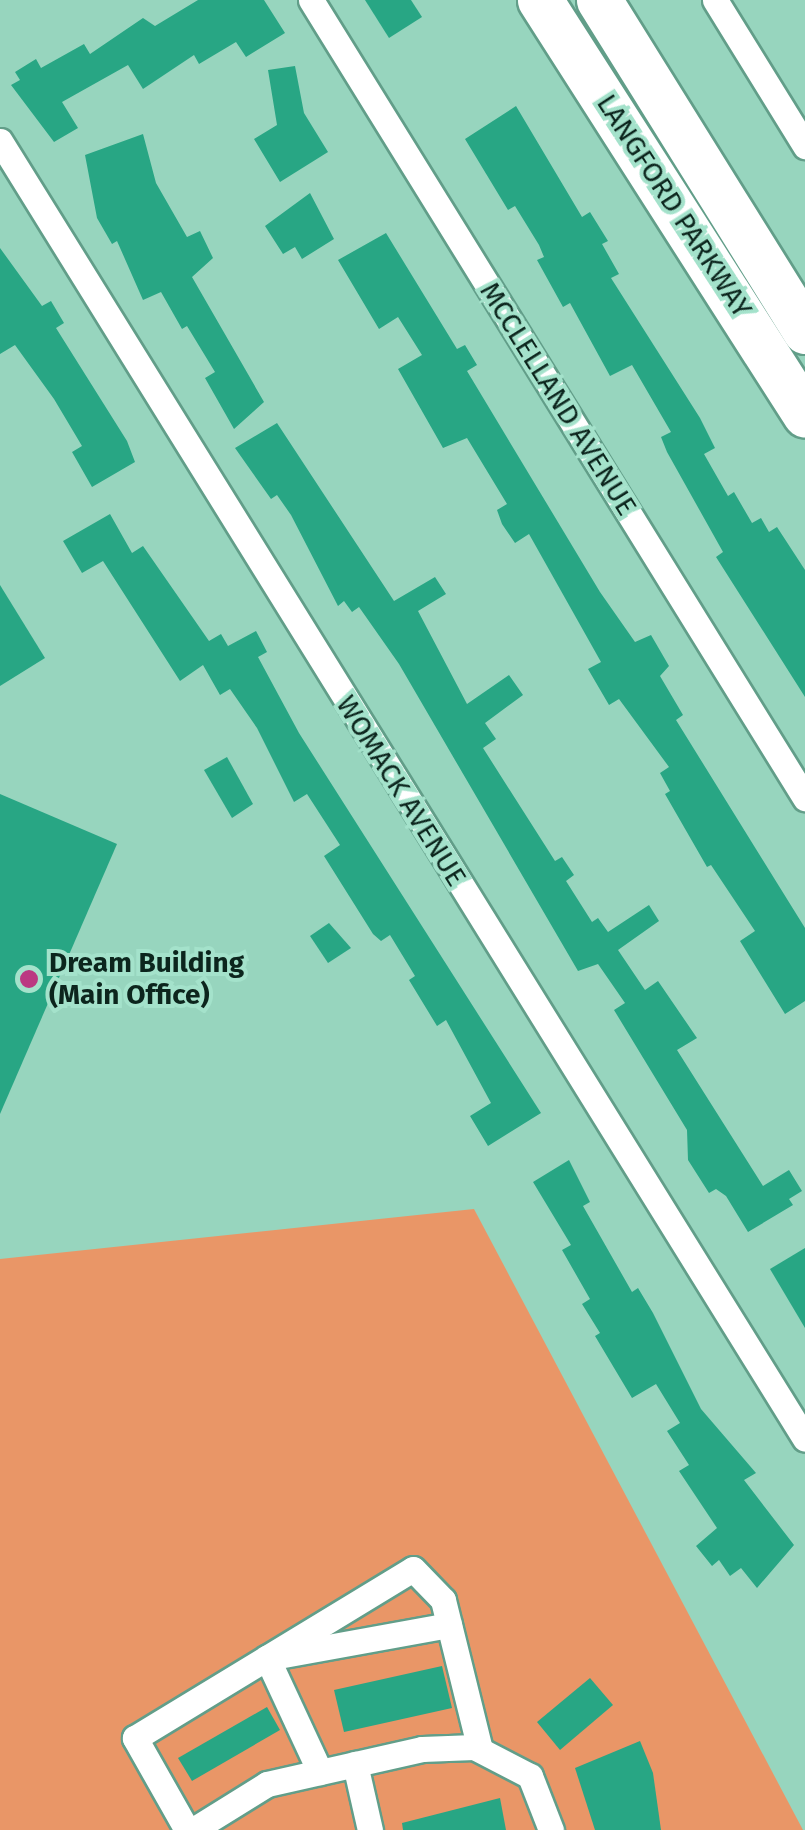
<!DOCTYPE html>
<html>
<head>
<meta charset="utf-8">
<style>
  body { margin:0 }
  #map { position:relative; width:805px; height:1830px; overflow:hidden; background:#97d5be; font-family:"Fira Sans",sans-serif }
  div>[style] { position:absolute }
  .green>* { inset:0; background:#e99667 }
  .building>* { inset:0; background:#28a684 }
  .roads { filter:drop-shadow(2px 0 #629e89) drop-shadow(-2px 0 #629e89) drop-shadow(0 2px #629e89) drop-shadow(0 -2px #629e89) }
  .street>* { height:25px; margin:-12.5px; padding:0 12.5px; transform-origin:12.5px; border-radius:12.5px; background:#fff }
  .highway>* { height:45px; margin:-22.5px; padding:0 22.5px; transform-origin:22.5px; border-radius:22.5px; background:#fff }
  .dots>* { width:28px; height:28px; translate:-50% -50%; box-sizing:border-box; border:5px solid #a4e2cb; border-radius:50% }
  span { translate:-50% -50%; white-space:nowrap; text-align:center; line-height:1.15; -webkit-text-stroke:8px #a4e2cb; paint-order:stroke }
  .street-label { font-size:28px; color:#0c251d }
  .poi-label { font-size:28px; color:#0c251d; font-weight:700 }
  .left { translate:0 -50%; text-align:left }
</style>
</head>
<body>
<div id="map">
  <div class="green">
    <i style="clip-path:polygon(474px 1209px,803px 1830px,0 1830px,0 1259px)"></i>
  </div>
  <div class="building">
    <i style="clip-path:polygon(198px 0,264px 0,285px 33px,246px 57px,236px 42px,199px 64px,194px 55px,143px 89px,128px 65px,62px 102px,78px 128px,54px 142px,11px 85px,20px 80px,15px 72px,36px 59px,41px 68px,84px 44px,90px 54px,143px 18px,155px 26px)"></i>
    <i style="clip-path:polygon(365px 0,411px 0,422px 17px,389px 38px)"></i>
    <i style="clip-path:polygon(295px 66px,304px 113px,328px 152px,280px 182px,254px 139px,277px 125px,268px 70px)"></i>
    <i style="clip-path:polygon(516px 106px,582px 217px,590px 212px,608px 241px,602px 244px,619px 274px,611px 278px,700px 418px,715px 448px,704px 454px,728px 496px,734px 492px,752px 523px,761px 518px,769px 532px,777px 527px,805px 570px,805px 697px,716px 557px,723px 552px,667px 452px,661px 437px,671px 432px,632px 365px,610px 376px,570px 303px,563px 307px,537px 260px,544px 257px,539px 245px,515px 206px,508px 210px,465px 139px)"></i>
    <i style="clip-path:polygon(143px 134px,156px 183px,187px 237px,200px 231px,213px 258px,192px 277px,264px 402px,234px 429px,205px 378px,215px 372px,187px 326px,182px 329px,161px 292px,143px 300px,117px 241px,112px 244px,97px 218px,85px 155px)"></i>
    <i style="clip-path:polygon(310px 193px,334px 239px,302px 259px,295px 247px,283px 254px,265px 226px)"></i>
    <i style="clip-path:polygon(386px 233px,457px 349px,465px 345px,477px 365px,467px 371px,600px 592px,635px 642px,651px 635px,669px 666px,660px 676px,683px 715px,676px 720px,805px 928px,805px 1001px,785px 1014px,740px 941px,755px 931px,711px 865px,707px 867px,665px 794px,670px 791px,660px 773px,669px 767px,619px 699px,609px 705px,588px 669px,601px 662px,529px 534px,515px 543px,502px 524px,497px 510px,507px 504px,467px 438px,443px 448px,398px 369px,422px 355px,398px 317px,379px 329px,338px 260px)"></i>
    <i style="clip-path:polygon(0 248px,42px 306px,51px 301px,64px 323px,56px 328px,127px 441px,135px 462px,92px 487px,72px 452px,82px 446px,54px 399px,15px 345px,0 354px)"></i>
    <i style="clip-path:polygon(277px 423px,394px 601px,435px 577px,446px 594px,418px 611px,467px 704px,509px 675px,523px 695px,485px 723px,496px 739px,483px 748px,555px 861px,562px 857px,574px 875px,566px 881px,592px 922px,598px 918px,608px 932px,649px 905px,659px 921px,618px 950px,645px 990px,658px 981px,697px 1038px,677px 1050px,763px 1186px,789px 1170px,802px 1191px,789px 1199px,793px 1205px,748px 1232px,726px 1196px,716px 1189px,709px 1193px,688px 1160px,687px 1130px,614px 1010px,625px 1003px,598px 964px,578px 971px,399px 664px,359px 607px,352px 612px,344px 601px,338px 606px,291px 515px,277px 495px,271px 499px,235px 448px)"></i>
    <i style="clip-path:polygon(110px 514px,132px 553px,143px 546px,209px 641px,221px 634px,228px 646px,256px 631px,267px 652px,258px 657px,299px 733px,541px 1113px,488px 1146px,470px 1116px,491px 1103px,446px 1020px,437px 1026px,409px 980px,415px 976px,390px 935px,381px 941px,373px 934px,324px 856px,340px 845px,307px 794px,294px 802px,257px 728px,230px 689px,220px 695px,203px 665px,180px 681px,103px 561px,82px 573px,63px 541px)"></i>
    <i style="clip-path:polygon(0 585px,45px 658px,0 686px)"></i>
    <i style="clip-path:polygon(227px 757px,253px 804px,232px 818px,204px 770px)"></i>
    <i style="clip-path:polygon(0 794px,117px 844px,0 1114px)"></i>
    <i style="clip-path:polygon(329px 923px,351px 948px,328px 963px,310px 936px)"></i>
    <i style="clip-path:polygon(569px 1160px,590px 1202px,583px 1206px,632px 1292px,638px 1288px,653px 1313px,701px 1409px,756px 1473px,744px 1480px,794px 1545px,757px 1588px,741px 1568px,730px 1576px,719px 1560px,712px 1566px,696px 1546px,717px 1528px,679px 1471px,689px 1465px,667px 1431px,680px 1423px,656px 1384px,632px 1398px,595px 1336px,600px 1333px,582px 1304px,590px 1299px,562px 1250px,571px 1245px,533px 1182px)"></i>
    <i style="clip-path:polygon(805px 1248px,805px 1328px,770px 1269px)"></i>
    <i style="clip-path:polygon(442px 1666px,452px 1708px,344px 1732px,334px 1690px)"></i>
    <i style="clip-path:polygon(590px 1678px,613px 1705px,560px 1750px,537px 1722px)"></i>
    <i style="clip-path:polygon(267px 1707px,280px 1730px,192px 1781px,178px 1758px)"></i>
    <i style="clip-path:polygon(640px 1741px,653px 1773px,661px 1830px,595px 1830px,575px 1768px)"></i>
    <i style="clip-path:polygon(500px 1798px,506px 1830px,403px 1830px,402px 1823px)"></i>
  </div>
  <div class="roads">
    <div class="street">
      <i style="left:311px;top:0;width:939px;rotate:58.24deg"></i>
      <i style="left:715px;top:0;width:172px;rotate:58.3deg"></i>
      <i style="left:0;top:141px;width:1527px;rotate:58.19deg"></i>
      <i style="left:355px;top:1764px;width:68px;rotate:77.2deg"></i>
      <i style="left:320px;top:1772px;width:126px;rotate:-114.9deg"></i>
      <i style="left:267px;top:1658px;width:185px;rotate:-10.3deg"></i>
      <i style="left:187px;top:1830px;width:106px;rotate:-119.5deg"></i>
      <i style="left:135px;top:1738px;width:325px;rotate:-31.3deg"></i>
      <i style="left:413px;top:1569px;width:43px;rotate:45.9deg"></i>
      <i style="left:443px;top:1600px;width:154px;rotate:76.1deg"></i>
      <i style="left:193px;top:1830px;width:87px;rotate:-31.9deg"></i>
      <i style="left:267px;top:1784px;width:159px;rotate:-12.7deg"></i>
      <i style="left:422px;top:1749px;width:52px;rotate:-2.2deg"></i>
      <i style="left:474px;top:1747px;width:63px;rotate:27.4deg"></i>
      <i style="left:530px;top:1776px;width:58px;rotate:68.7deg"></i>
    </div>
    <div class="highway">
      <i style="left:540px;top:0;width:492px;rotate:57.4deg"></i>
      <i style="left:599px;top:0;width:390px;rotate:58.1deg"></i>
    </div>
  </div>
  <div class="dots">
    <i style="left:29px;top:979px;background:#bb3982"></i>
  </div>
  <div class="street-label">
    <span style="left:674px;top:206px;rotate:57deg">LANGFORD PARKWAY</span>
    <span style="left:558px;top:399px;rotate:58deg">MCCLELLAND AVENUE</span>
    <span style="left:401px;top:791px;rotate:58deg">WOMACK AVENUE</span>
  </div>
  <div class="poi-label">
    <span class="left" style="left:49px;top:979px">Dream Building<br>(Main Office)</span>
  </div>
</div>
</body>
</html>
